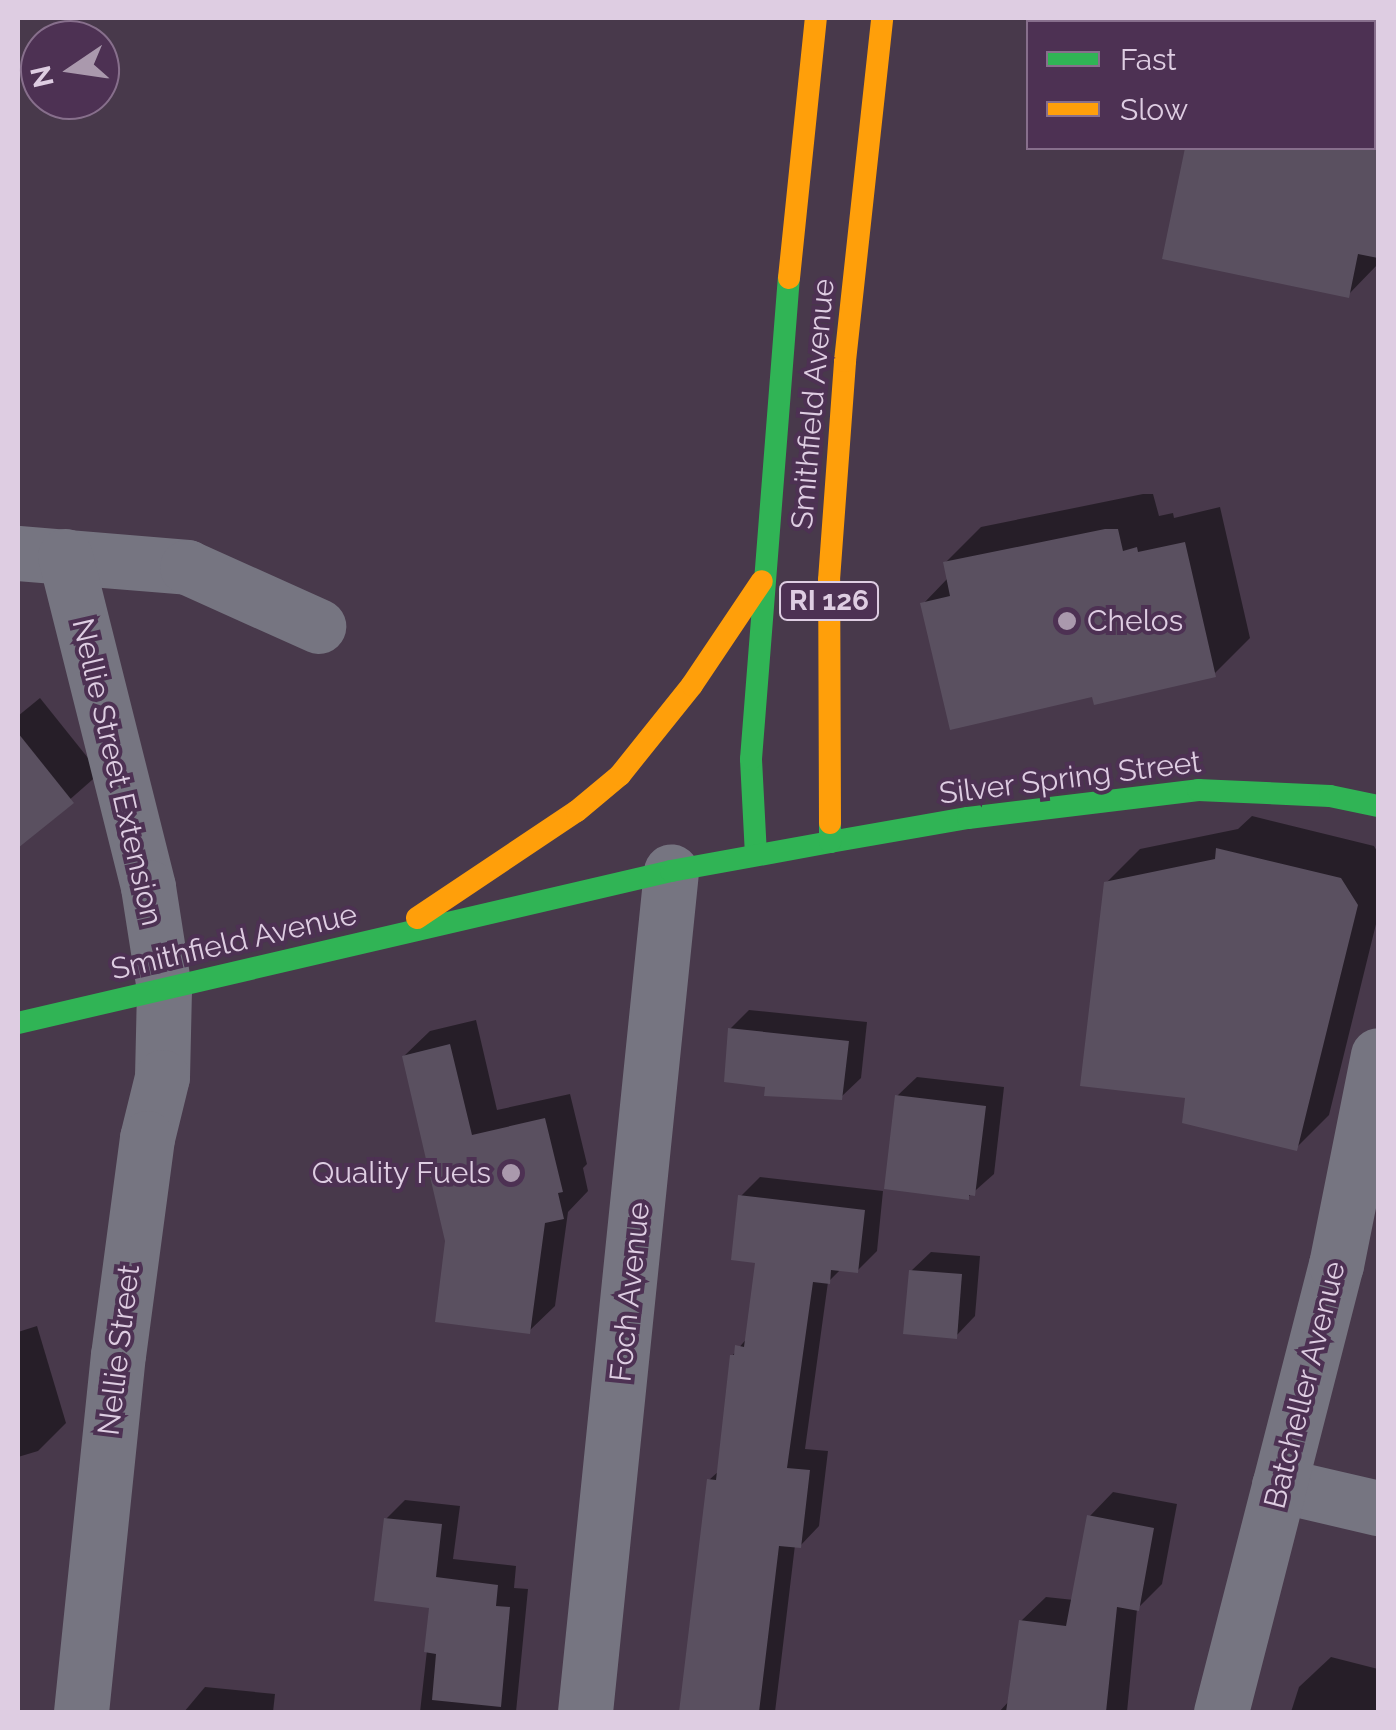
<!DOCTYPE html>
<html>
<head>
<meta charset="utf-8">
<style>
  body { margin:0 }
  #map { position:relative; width:1396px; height:1730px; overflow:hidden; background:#48394b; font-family:Raleway,sans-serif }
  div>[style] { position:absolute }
  .shadow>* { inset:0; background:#0007 }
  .building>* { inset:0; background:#5a5060 }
  .street>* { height:55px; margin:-27.5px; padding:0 27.5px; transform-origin:27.5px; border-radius:27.5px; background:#767581 }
  .fast>* { height:22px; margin:-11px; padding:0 11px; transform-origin:11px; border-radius:11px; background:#30b455 }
  .slow>* { height:22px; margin:-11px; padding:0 11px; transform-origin:11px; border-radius:11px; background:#ff9f0a }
  .dots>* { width:28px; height:28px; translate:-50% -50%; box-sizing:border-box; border:5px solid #4d3153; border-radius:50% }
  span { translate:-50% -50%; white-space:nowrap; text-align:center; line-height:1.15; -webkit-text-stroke:8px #4d3153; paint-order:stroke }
  .shield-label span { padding:2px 8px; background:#4d3153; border:2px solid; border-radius:8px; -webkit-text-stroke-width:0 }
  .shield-label { font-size:28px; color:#decde2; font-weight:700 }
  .street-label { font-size:30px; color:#decde2 }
  .poi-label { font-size:30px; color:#decde2 }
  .left { translate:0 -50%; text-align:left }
  .right { translate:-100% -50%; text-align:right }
  .frame { position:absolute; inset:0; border:20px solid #decde2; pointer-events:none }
  .legend { position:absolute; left:1026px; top:20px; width:350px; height:130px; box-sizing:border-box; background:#4d3153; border:2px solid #876f8c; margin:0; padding:12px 18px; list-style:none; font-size:30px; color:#decde2 }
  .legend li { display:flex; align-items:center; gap:20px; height:50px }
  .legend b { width:50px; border:2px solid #876f8c }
  .north { position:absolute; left:20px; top:20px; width:100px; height:100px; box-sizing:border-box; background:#4d3153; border:2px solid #876f8c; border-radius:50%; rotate:257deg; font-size:28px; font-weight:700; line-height:40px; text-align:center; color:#decde2 }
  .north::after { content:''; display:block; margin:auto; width:35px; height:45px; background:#aa99ad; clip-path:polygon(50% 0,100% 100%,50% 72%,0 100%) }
</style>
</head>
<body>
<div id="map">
  <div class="shadow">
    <i style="clip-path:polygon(1124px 18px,1378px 18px,1378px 264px,1348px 295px,1165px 257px,1188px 148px,1374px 148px,1374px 22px,1123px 22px)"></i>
    <i style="clip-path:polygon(1143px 494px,1153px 494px,1159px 516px,1173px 513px,1174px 518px,1220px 507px,1250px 638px,1214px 674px,1094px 694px,923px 604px,948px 578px,945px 563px,981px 527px)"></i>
    <i style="clip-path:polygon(40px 698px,100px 773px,18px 845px,18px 716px)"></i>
    <i style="clip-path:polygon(1252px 816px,1374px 846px,1378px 853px,1378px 916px,1329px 1115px,1296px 1148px,1188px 1096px,1106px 883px,1140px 849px,1238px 829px)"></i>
    <i style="clip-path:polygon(749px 1010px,867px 1022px,861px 1078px,841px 1097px,768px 1085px,730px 1029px)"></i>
    <i style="clip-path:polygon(476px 1020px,497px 1110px,570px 1094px,587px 1164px,583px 1168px,588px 1191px,568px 1212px,555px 1306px,529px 1331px,448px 1241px,404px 1056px,430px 1031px)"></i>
    <i style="clip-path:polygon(917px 1077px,1004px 1087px,994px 1174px,968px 1197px,897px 1096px)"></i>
    <i style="clip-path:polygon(760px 1177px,883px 1191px,877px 1251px,857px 1271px,841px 1269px,828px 1282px,805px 1449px,828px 1451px,819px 1526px,800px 1546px,795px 1545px,775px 1712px,683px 1712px,709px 1480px,720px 1470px,732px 1356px,748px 1337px,758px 1260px,740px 1197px)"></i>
    <i style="clip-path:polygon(931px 1252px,980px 1256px,975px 1316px,956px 1336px,911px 1271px)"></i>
    <i style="clip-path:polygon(37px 1326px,66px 1423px,38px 1451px,18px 1457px,18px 1332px)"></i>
    <i style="clip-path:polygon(1113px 1492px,1177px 1504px,1162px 1584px,1137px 1609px,1127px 1712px,999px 1712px,1010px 1700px,1021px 1621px,1046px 1597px,1074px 1600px,1089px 1517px)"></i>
    <i style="clip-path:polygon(405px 1500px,460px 1506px,453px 1559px,516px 1566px,514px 1588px,528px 1589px,516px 1712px,420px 1712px,432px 1606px,386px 1519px)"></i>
    <i style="clip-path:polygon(1331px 1657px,1378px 1669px,1378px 1712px,1291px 1712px,1299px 1687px)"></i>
    <i style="clip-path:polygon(205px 1687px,275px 1694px,273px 1712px,184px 1712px)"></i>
  </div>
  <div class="building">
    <i style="clip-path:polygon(1185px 148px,1378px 148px,1378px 258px,1358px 254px,1349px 298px,1162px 259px)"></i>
    <i style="clip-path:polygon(1105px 529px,1118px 529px,1123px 551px,1137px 547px,1138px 552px,1185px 542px,1216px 677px,1094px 705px,1092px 697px,950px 730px,920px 603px,950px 596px,943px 562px)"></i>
    <i style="clip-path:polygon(18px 733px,74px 803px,18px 848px)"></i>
    <i style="clip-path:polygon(1216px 848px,1341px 878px,1358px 905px,1297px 1151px,1182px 1123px,1185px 1098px,1080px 1086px,1104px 882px,1215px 859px)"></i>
    <i style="clip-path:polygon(728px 1028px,849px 1041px,842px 1100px,764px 1096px,765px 1087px,724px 1082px)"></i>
    <i style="clip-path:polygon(450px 1044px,472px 1135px,545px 1118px,563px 1192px,558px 1193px,564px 1219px,545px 1223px,530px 1334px,435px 1322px,445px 1241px,402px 1056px)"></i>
    <i style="clip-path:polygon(895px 1095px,986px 1106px,975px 1196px,969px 1195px,969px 1200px,884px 1189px)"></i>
    <i style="clip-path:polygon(738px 1195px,865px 1210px,858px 1273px,831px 1270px,830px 1284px,813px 1282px,787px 1468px,810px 1470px,801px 1548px,779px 1546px,759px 1712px,679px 1712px,707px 1479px,716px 1480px,730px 1355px,734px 1355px,735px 1345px,744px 1347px,755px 1263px,731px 1260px)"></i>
    <i style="clip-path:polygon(909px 1270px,962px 1274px,957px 1339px,903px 1334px)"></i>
    <i style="clip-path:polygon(1087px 1515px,1154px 1528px,1139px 1611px,1117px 1607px,1106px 1712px,1006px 1712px,1019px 1620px,1066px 1626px)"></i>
    <i style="clip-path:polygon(384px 1518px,442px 1524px,436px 1577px,498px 1585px,496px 1606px,510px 1607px,501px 1707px,432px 1700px,436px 1654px,424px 1652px,429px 1608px,374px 1601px)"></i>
  </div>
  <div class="street">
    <i style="left:18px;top:553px;width:170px;rotate:4.7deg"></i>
    <i style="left:187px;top:567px;width:144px;rotate:24.2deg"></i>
    <i style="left:65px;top:556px;width:341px;rotate:75.9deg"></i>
    <i style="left:148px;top:887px;width:103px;rotate:81.1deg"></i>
    <i style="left:164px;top:989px;width:88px;rotate:91.3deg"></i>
    <i style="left:162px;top:1077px;width:63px;rotate:103.8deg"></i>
    <i style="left:147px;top:1138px;width:218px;rotate:97.6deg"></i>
    <i style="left:118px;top:1354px;width:360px;rotate:95.9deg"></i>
    <i style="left:1279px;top:1485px;width:102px;rotate:13.1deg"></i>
    <i style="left:585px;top:1712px;width:845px;rotate:-84.16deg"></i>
    <i style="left:1221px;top:1712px;width:462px;rotate:-75.6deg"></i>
    <i style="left:1336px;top:1265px;width:214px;rotate:-78.7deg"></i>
  </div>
  <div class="fast">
    <i style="left:830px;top:842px;width:140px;rotate:-9.9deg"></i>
    <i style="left:968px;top:818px;width:232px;rotate:-6.9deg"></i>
    <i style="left:1198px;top:790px;width:132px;rotate:2.6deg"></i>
    <i style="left:1330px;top:796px;width:49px;rotate:11.8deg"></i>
    <i style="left:756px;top:855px;width:96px;rotate:-93deg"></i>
    <i style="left:751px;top:759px;width:482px;rotate:-85.5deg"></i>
    <i style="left:18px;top:1023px;width:670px;rotate:-13.1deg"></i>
    <i style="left:671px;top:871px;width:162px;rotate:-10.3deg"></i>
    <i style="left:830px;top:842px;width:19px;rotate:-90deg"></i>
  </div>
  <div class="slow">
    <i style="left:789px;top:278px;width:261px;rotate:-84.1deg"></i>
    <i style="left:830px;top:823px;width:243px;rotate:-90.2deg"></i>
    <i style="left:829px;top:580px;width:220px;rotate:-85.8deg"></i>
    <i style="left:845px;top:361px;width:345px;rotate:-83.8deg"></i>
    <i style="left:417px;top:918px;width:192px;rotate:-33.8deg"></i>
    <i style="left:577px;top:811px;width:56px;rotate:-39.9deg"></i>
    <i style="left:620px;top:775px;width:115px;rotate:-51.3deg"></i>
    <i style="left:692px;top:685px;width:125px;rotate:-56.1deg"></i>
  </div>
  <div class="dots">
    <i style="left:1067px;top:621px;background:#aa99ad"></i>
    <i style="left:511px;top:1173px;background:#aa99ad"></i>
  </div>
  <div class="shield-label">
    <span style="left:829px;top:601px">RI 126</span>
  </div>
  <div class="street-label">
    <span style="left:813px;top:404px;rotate:-85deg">Smithfield Avenue</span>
    <span style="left:117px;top:772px;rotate:77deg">Nellie Street Extension</span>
    <span style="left:1070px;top:778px;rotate:-7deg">Silver Spring Street</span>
    <span style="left:234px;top:942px;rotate:-13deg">Smithfield Avenue</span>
    <span style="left:630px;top:1292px;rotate:-84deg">Foch Avenue</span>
    <span style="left:119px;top:1350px;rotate:-83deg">Nellie Street</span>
    <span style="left:1305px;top:1385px;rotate:-76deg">Batcheller Avenue</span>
  </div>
  <div class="poi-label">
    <span class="left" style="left:1087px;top:621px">Chelos</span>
    <span class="right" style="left:491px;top:1173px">Quality Fuels</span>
  </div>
  <div class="frame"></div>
  <ul class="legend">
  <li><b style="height:12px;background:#30b455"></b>Fast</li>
  <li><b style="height:12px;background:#ff9f0a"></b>Slow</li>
  </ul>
  <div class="north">N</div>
</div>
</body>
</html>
